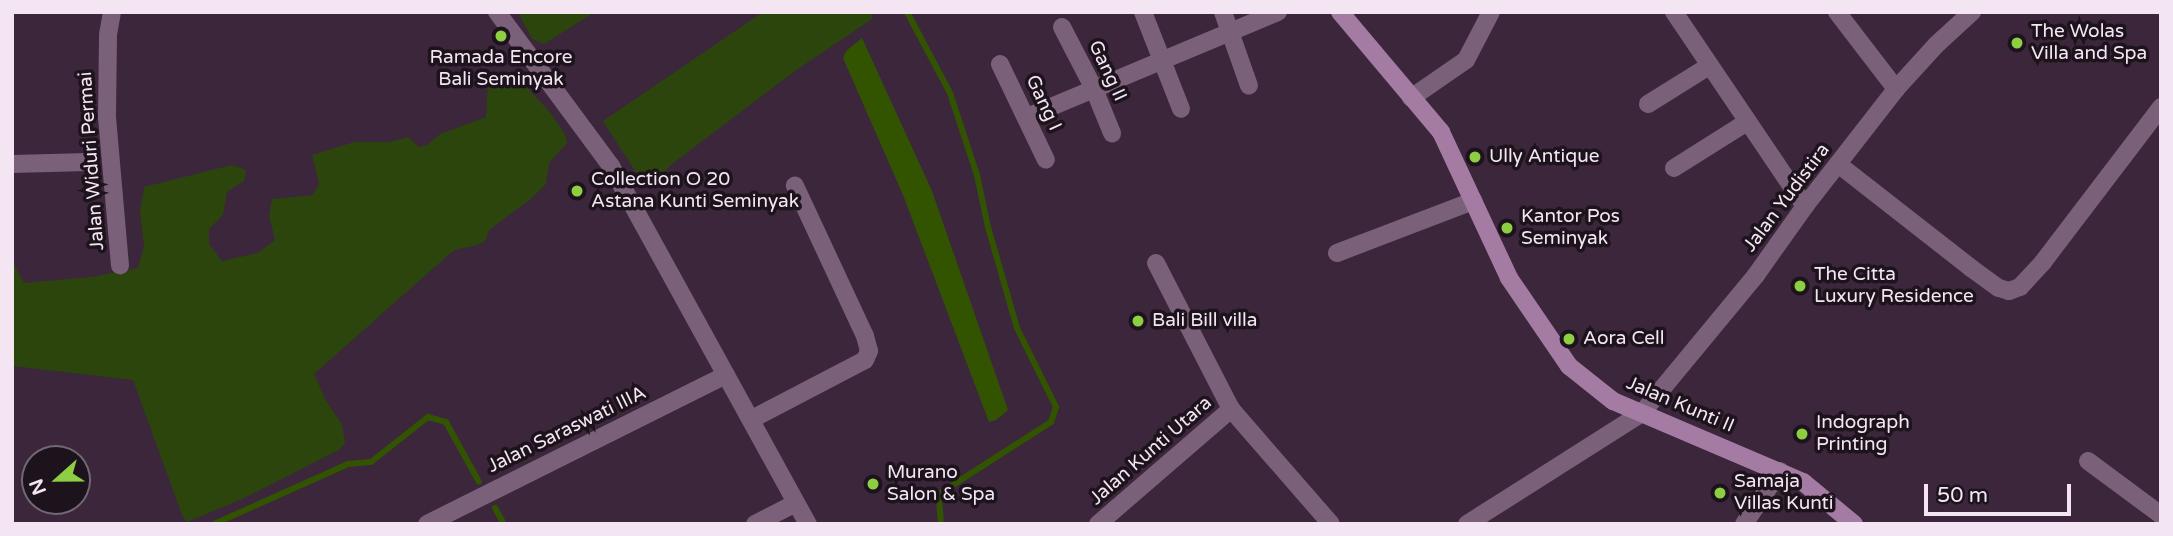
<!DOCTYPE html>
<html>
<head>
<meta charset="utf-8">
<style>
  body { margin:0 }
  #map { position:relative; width:2173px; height:536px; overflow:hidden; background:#3b263b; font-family:"Varela Round",sans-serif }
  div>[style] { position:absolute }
  .green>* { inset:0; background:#2c450d }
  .water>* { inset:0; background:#325400 }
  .stream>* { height:6px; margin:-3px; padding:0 3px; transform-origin:3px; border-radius:3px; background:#325400 }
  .street>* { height:18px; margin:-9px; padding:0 9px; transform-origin:9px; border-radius:9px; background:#7a6079 }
  .secondary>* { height:18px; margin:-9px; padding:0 9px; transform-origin:9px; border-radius:9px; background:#a47ba3 }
  .dots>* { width:19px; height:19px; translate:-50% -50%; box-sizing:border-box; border:4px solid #1c131c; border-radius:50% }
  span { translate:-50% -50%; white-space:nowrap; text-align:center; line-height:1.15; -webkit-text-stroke:7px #1c131c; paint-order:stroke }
  .poi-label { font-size:19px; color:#f3e5f2 }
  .left { translate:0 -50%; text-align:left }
  .street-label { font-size:19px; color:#f3e5f2 }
  .frame { position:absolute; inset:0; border:14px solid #f3e5f2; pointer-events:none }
  .north { position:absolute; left:21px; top:445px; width:70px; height:70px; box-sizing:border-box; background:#1c131c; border:2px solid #726772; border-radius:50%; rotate:249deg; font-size:19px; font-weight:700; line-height:28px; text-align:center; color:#f3e5f2 }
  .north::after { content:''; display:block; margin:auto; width:24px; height:32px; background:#8ece43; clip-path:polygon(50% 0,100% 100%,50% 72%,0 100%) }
  .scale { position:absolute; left:1924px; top:484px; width:147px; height:32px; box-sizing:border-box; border:4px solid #f3e5f2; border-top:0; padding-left:9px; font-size:21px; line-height:24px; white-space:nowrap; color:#f3e5f2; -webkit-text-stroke:5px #1c131c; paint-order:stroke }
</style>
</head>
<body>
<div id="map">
  <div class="green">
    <i style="clip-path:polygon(518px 12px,595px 12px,544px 44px,532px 39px)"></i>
    <i style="clip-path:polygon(763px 12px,872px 12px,872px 19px,795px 71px,672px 164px,659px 178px,644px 185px,603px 121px)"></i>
    <i style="clip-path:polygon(511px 71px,549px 111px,565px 134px,567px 143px,549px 163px,546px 184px,532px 198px,489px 230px,486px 240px,478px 245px,454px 250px,314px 374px,326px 401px,342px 424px,345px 443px,339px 450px,242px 499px,187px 522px,182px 515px,133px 380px,12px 366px,12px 260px,24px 283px,91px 277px,138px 268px,144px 246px,140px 211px,144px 187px,232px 165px,246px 170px,244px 181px,227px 192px,223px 215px,209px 229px,209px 244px,222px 261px,258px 253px,275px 240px,269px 216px,272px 199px,313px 195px,319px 183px,312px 155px,354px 142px,390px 142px,408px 137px,419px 147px,427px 145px,440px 134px,486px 117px,488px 82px,503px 72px)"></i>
  </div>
  <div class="water">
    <i style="clip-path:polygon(862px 38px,932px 191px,1008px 410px,996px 420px,989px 422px,903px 195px,843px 58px,846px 51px)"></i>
  </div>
  <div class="stream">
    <i style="left:907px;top:12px;width:92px;rotate:62deg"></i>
    <i style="left:950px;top:93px;width:86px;rotate:71.8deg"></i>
    <i style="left:977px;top:175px;width:53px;rotate:78.1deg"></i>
    <i style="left:988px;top:227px;width:105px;rotate:74deg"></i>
    <i style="left:1017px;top:328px;width:88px;rotate:63.7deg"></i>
    <i style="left:1056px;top:407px;width:16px;rotate:108deg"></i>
    <i style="left:1051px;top:422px;width:130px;rotate:147.3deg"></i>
    <i style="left:942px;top:492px;width:9px;rotate:111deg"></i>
    <i style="left:939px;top:500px;width:24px;rotate:85deg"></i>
    <i style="left:495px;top:508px;width:18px;rotate:61deg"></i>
    <i style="left:214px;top:524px;width:147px;rotate:-24.1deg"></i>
    <i style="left:348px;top:464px;width:23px;rotate:-5deg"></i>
    <i style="left:371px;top:462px;width:73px;rotate:-38.3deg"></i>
    <i style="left:428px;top:417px;width:19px;rotate:16deg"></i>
    <i style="left:446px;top:422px;width:68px;rotate:61.2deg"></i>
  </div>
  <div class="street">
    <i style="left:112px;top:12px;width:23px;rotate:100deg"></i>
    <i style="left:108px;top:35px;width:82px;rotate:90.7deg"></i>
    <i style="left:107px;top:117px;width:149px;rotate:85deg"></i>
    <i style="left:497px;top:12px;width:192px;rotate:53.5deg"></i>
    <i style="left:611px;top:166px;width:409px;rotate:61.2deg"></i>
    <i style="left:1143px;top:12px;width:104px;rotate:68.6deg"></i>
    <i style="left:1223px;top:12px;width:78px;rotate:70.6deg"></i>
    <i style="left:1674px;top:12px;width:234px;rotate:56deg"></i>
    <i style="left:1837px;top:12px;width:97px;rotate:52.5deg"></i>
    <i style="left:1062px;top:27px;width:70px;rotate:62.7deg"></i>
    <i style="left:1094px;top:89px;width:48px;rotate:67.8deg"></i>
    <i style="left:1000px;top:64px;width:106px;rotate:64.4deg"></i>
    <i style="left:1411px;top:98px;width:67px;rotate:-34.6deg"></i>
    <i style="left:1466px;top:60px;width:54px;rotate:-62.5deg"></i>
    <i style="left:1648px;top:104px;width:72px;rotate:-31.9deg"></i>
    <i style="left:1027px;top:117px;width:272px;rotate:-22.7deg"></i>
    <i style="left:12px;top:164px;width:76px;rotate:-1.5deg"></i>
    <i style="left:1838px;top:164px;width:169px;rotate:38deg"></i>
    <i style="left:1971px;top:268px;width:34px;rotate:36deg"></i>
    <i style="left:1999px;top:288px;width:10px;rotate:17deg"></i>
    <i style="left:2009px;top:291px;width:12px;rotate:-20deg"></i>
    <i style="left:2020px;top:287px;width:34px;rotate:-47deg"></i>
    <i style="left:2043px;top:262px;width:195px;rotate:-52.7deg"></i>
    <i style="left:1674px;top:168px;width:86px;rotate:-32.2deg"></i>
    <i style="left:1337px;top:253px;width:146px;rotate:-20.9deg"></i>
    <i style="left:1156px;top:263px;width:164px;rotate:62.8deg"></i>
    <i style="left:1231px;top:409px;width:152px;rotate:49deg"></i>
    <i style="left:752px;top:419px;width:127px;rotate:-27.6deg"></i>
    <i style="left:865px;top:360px;width:10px;rotate:-66deg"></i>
    <i style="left:869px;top:351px;width:16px;rotate:-105deg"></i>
    <i style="left:865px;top:336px;width:166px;rotate:-115deg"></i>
    <i style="left:2088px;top:461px;width:91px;rotate:36.5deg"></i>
    <i style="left:427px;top:524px;width:334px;rotate:-26.5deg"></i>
    <i style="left:755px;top:524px;width:46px;rotate:-27.1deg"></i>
    <i style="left:1098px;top:524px;width:176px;rotate:-40.8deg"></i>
    <i style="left:1467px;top:524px;width:207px;rotate:-32.4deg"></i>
    <i style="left:1642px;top:413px;width:179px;rotate:-50.4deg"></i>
    <i style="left:1756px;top:275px;width:85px;rotate:-54.6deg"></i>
    <i style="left:1805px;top:206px;width:148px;rotate:-52.1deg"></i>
    <i style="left:1896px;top:89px;width:59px;rotate:-47.7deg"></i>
    <i style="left:1936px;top:45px;width:49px;rotate:-42.5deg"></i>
    <i style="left:1744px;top:524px;width:64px;rotate:-55.8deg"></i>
  </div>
  <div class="secondary">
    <i style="left:1340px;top:12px;width:157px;rotate:49.9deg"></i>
    <i style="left:1441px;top:132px;width:161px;rotate:65deg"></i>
    <i style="left:1509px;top:278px;width:107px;rotate:55.7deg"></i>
    <i style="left:1569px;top:366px;width:56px;rotate:38.5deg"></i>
    <i style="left:1613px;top:401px;width:207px;rotate:23.1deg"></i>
    <i style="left:1803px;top:482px;width:66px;rotate:39.5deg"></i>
  </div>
  <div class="dots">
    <i style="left:501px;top:36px;background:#8ece43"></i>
    <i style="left:2017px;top:43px;background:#8ece43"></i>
    <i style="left:1475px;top:157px;background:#8ece43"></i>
    <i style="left:577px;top:191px;background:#8ece43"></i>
    <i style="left:1507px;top:228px;background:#8ece43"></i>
    <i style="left:1800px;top:286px;background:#8ece43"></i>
    <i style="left:1138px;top:321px;background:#8ece43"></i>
    <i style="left:1569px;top:339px;background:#8ece43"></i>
    <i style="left:1802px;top:434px;background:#8ece43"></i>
    <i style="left:873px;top:484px;background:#8ece43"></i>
    <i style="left:1720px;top:493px;background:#8ece43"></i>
  </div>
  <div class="poi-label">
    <span class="left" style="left:2031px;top:43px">The Wolas<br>Villa and Spa</span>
    <span style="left:501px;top:69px">Ramada Encore<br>Bali Seminyak</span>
    <span class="left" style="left:1489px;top:157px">Ully Antique</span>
    <span class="left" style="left:591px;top:191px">Collection O 20<br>Astana Kunti Seminyak</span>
    <span class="left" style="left:1521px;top:228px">Kantor Pos<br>Seminyak</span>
    <span class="left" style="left:1814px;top:286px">The Citta<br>Luxury Residence</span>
    <span class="left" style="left:1152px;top:321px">Bali Bill villa</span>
    <span class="left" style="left:1583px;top:339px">Aora Cell</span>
    <span class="left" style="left:1816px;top:434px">Indograph<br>Printing</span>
    <span class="left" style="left:887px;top:484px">Murano<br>Salon &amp; Spa</span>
    <span class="left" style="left:1734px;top:493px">Samaja<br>Villas Kunti</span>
  </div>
  <div class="street-label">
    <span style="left:1107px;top:71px;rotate:65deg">Gang II</span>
    <span style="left:1043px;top:103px;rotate:65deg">Gang I</span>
    <span style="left:92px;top:161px;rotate:-94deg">Jalan Widuri Permai</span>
    <span style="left:1787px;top:198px;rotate:-53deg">Jalan Yudistira</span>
    <span style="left:1680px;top:405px;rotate:23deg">Jalan Kunti II</span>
    <span style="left:567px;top:430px;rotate:-26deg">Jalan Saraswati IIIA</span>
    <span style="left:1151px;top:451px;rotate:-41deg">Jalan Kunti Utara</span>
  </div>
  <div class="frame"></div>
  <div class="north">N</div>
  <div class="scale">50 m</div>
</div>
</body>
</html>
